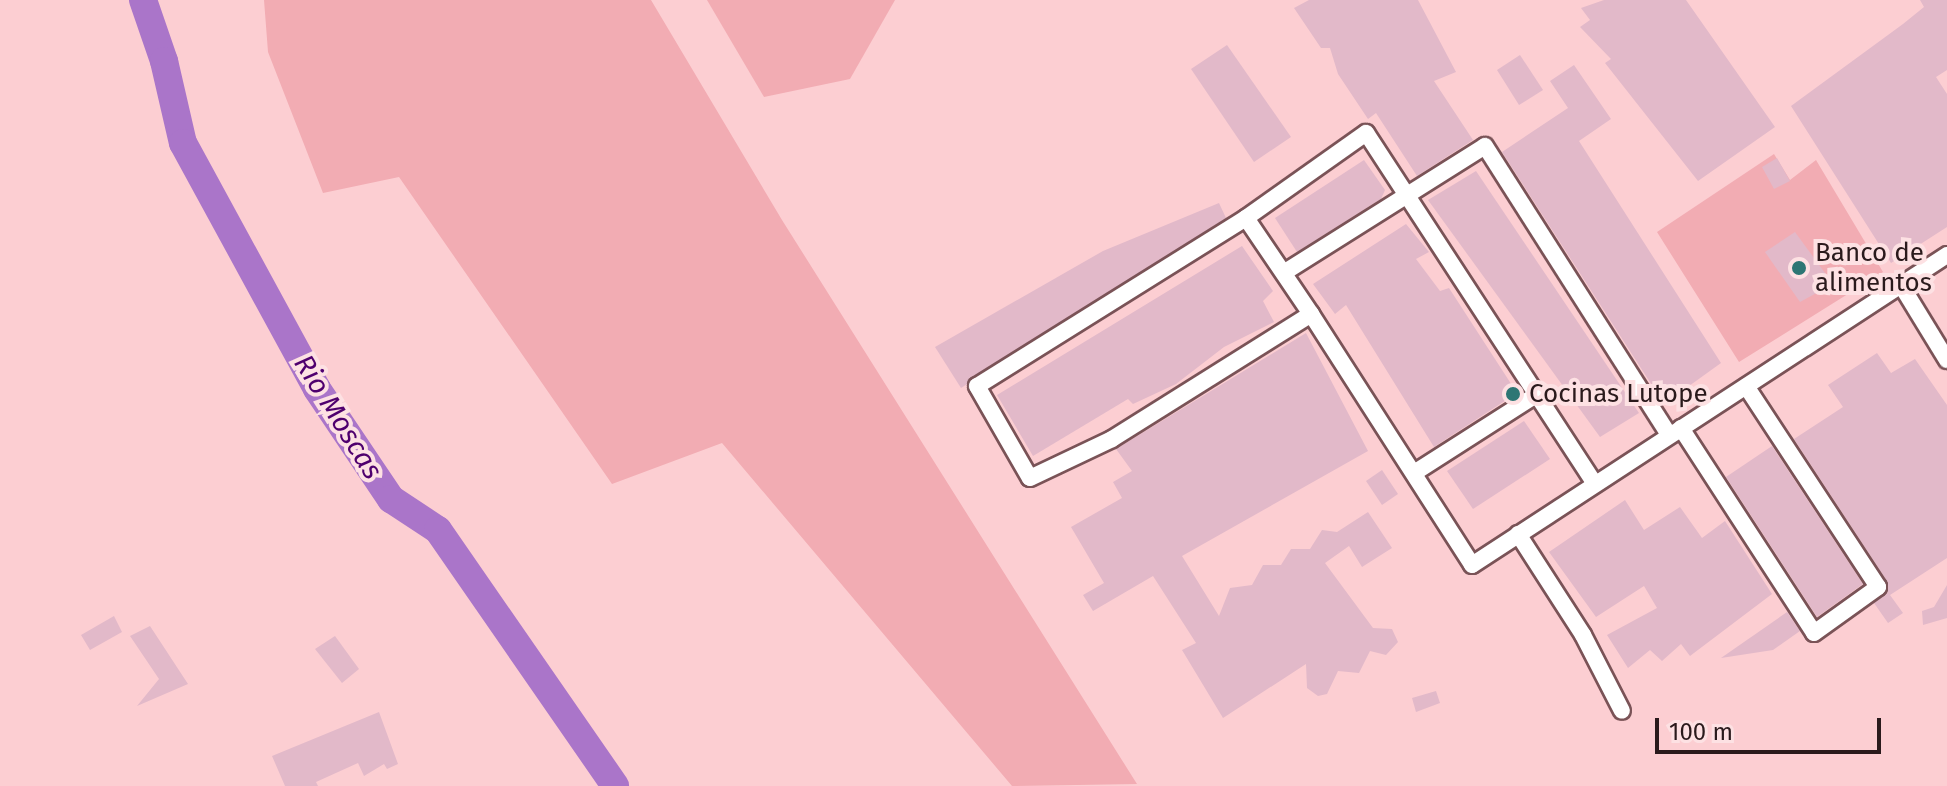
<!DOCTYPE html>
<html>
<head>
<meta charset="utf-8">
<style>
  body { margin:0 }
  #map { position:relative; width:1947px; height:786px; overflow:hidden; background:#fcced2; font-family:"Fira Sans",sans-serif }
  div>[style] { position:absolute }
  .green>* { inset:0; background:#f2acb3 }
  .river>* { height:28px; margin:-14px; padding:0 14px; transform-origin:14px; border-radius:14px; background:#aa75c9 }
  .building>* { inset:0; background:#e2b9c9 }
  .roads { filter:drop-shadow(2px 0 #7a5357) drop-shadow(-2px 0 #7a5357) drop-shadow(0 2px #7a5357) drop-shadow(0 -2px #7a5357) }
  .minor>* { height:16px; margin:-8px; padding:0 8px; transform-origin:8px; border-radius:8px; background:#fff }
  .dots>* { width:22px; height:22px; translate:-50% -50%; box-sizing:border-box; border:4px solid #fde1e3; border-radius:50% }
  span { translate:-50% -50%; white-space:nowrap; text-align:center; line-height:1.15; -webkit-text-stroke:8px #fde1e3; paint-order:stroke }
  .poi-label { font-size:26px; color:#2a1a1c }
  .left { translate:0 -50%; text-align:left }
  .water-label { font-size:28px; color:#4f006e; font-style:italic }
  .scale { position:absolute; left:1655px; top:718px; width:226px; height:36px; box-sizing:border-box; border:4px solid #2a1a1c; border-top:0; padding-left:10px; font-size:24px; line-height:28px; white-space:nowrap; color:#2a1a1c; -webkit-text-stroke:6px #fde1e3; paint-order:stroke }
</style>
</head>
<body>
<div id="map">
  <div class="green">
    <i style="clip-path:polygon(264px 0,651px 0,782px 220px,1137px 784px,1012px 786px,722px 443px,612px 484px,399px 177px,323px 193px,268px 52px)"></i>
    <i style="clip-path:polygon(707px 0,895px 0,850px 79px,764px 97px)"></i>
    <i style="clip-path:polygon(1774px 154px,1790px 180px,1816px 160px,1883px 272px,1739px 362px,1657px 232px)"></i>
  </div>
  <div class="river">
    <i style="left:143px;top:0;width:65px;rotate:71deg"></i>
    <i style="left:164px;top:61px;width:84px;rotate:77deg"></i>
    <i style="left:183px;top:143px;width:280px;rotate:61.4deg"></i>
    <i style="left:317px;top:389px;width:133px;rotate:56.1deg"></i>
    <i style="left:391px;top:499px;width:56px;rotate:33.4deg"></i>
    <i style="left:438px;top:530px;width:311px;rotate:55.3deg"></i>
  </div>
  <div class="building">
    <i style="clip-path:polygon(1309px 0,1418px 0,1456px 72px,1434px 81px,1473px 140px,1417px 176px,1376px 113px,1368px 119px,1338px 74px,1330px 48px,1321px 48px,1294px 8px)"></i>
    <i style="clip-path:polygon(1604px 0,1686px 0,1775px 127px,1698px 181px,1605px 63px,1611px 59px,1580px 27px,1590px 20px,1581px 8px)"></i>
    <i style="clip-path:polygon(1920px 0,1947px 0,1947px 70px,1936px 77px,1947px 94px,1947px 227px,1891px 263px,1791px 106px,1903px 24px,1924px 7px)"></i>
    <i style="clip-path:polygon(1227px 45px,1291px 137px,1254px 162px,1191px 69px)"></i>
    <i style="clip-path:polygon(1520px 55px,1543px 90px,1519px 105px,1497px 70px)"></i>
    <i style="clip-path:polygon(1574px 65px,1611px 119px,1579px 141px,1721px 363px,1664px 404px,1502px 152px,1568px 108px,1550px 81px)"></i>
    <i style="clip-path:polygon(1777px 158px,1790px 181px,1774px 189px,1762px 167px)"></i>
    <i style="clip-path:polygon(1364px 160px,1385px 190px,1381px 199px,1297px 252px,1275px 218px)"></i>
    <i style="clip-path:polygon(1476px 171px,1639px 413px,1600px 437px,1428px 200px)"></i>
    <i style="clip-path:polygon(1219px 203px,1226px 218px,961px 388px,935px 347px,1103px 251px)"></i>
    <i style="clip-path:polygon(1406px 224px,1429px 252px,1416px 259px,1440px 291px,1449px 288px,1517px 393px,1434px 447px,1346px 305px,1335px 314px,1313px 284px)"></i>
    <i style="clip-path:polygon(1795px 232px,1833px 284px,1800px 302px,1765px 252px)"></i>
    <i style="clip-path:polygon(1242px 246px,1273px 291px,1263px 301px,1274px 322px,1224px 347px,1176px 384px,1133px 404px,1128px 399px,1033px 456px,997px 395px)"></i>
    <i style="clip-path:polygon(1306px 333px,1368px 451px,1182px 556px,1219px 616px,1230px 588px,1252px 585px,1263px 565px,1281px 565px,1291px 549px,1310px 549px,1322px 530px,1337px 532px,1368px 512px,1392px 548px,1362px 567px,1349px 546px,1325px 563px,1373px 628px,1392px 629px,1398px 642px,1386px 655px,1370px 651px,1359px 673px,1338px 671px,1327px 694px,1318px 696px,1307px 688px,1306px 664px,1223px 718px,1182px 650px,1196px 643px,1153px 576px,1093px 611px,1083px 595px,1104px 583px,1071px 527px,1122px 498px,1113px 482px,1132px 471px,1116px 449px)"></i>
    <i style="clip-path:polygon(1877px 353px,1891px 373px,1915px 359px,1947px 405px,1947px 558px,1890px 595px,1903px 613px,1888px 623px,1874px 603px,1888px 592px,1887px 581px,1794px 439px,1843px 407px,1828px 385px)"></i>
    <i style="clip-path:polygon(1524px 421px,1550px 459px,1473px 509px,1447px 471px)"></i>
    <i style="clip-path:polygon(1772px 446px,1863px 584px,1817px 617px,1726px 477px)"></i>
    <i style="clip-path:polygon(1382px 470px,1398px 494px,1382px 505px,1366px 481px)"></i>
    <i style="clip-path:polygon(1625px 500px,1644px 530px,1680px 507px,1702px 538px,1725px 521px,1772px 594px,1690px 656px,1681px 644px,1662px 661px,1650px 650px,1628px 668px,1607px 635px,1657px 608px,1644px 586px,1596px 617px,1549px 552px)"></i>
    <i style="clip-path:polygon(1947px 585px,1947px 618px,1923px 625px,1922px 611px,1934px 607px)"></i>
    <i style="clip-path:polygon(1787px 612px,1800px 631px,1773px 650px,1721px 658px)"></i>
    <i style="clip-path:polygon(114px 616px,122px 632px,90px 650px,81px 635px)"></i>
    <i style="clip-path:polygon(150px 626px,188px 684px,137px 706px,159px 679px,130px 636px)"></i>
    <i style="clip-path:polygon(335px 636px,359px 669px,342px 683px,315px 649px)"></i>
    <i style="clip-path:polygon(1436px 691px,1440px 703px,1416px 712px,1412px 698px)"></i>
    <i style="clip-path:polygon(379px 712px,398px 764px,387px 769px,384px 764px,364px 776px,358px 763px,316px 782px,318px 786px,285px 786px,272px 756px)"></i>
  </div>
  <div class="roads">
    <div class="minor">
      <i style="left:1246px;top:218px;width:116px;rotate:55.9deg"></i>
      <i style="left:1285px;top:272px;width:236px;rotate:-32.2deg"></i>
      <i style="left:1485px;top:146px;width:343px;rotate:57.5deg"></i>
      <i style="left:1901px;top:285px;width:88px;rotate:58.5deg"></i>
      <i style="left:1681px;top:428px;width:244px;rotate:57deg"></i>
      <i style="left:1814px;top:633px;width:79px;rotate:-35.7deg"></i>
      <i style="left:1878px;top:587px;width:240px;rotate:-123.3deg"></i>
      <i style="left:1414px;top:473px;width:145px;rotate:-32.6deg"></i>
      <i style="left:1595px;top:484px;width:419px;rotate:-123.1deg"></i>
      <i style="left:1366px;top:133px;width:147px;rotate:144.7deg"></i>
      <i style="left:1246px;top:218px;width:317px;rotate:148deg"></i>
      <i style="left:977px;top:386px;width:106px;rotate:60.1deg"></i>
      <i style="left:1030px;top:478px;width:91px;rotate:-25.4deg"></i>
      <i style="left:1112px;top:439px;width:235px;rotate:-32.1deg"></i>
      <i style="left:1311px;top:314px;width:298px;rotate:57.3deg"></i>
      <i style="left:1472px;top:565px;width:567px;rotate:-33.13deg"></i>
      <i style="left:1518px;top:534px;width:120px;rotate:57.2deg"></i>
      <i style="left:1583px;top:635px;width:85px;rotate:62.8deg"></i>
    </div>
  </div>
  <div class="dots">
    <i style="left:1799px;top:268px;background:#2d7674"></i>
    <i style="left:1513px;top:394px;background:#2d7674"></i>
  </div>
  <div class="poi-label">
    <span class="left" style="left:1815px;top:268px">Banco de<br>alimentos</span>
    <span class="left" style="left:1529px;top:394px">Cocinas Lutope</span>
  </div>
  <div class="water-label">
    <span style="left:338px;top:417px;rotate:58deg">Rio Moscas</span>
  </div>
  <div class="scale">100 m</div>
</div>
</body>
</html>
